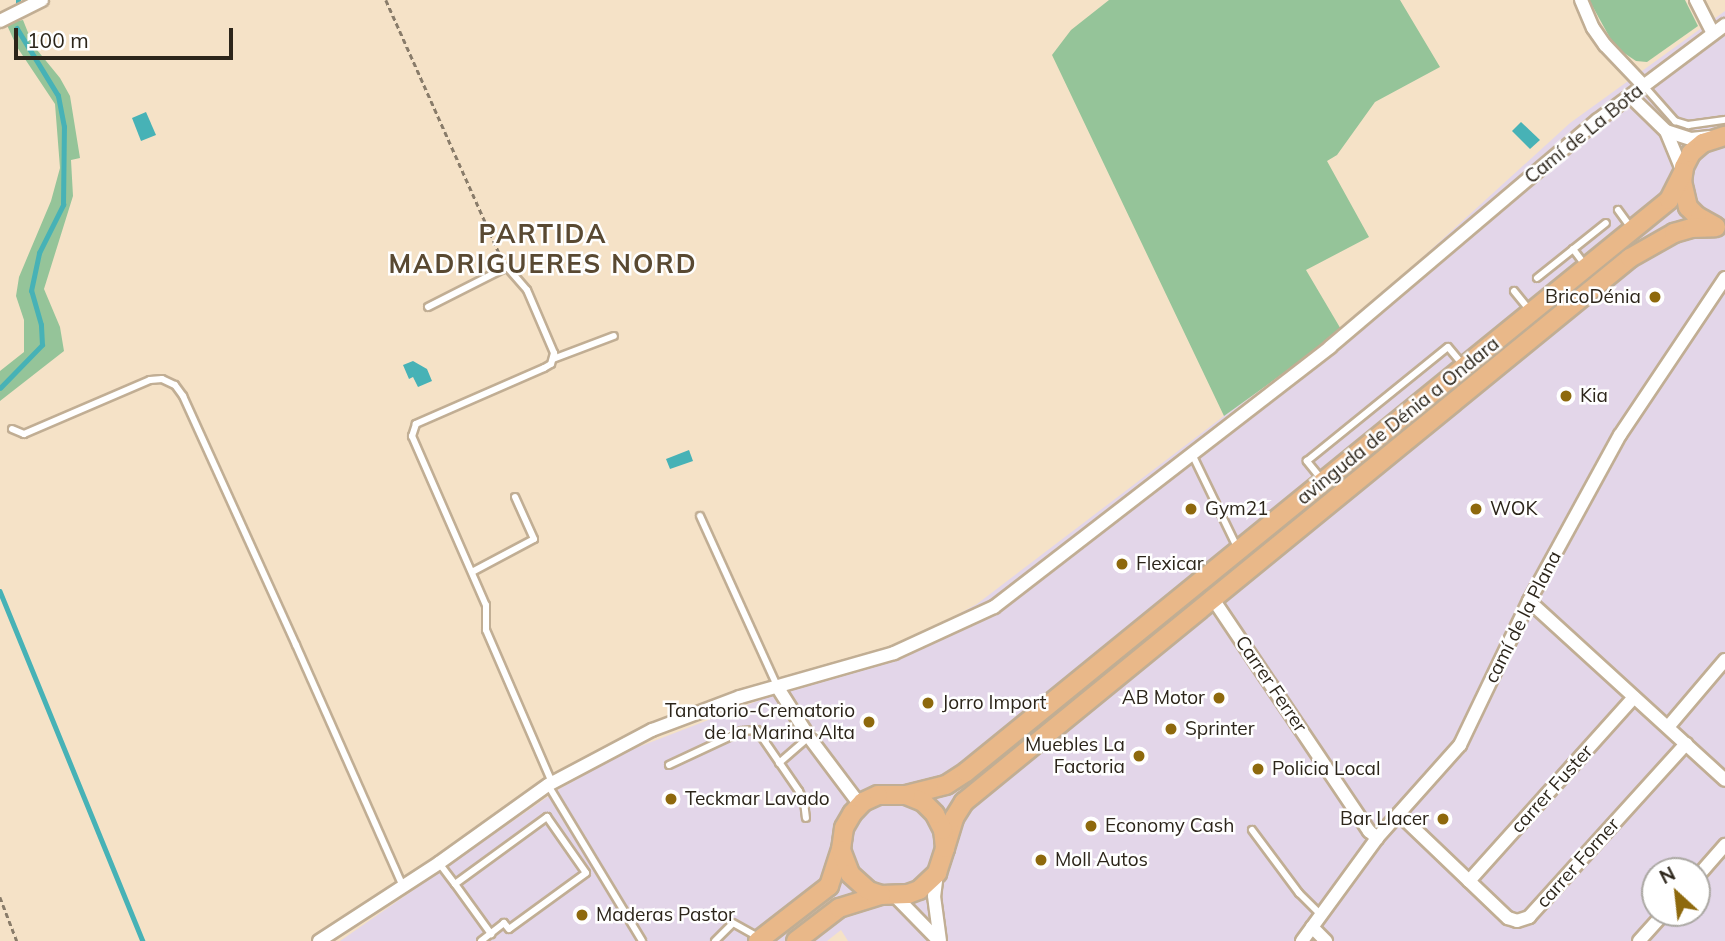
<!DOCTYPE html>
<html>
<head>
<meta charset="utf-8">
<style>
  body { margin:0 }
  #map { position:relative; width:1725px; height:941px; overflow:hidden; background:#f5e2c7; font-family:Mulish,sans-serif }
  div>[style] { position:absolute }
  .industrial>* { inset:0; background:#e3d6e9 }
  .green>* { inset:0; background:#95c499 }
  .water>* { inset:0; background:#47b2b6 }
  .stream>* { height:4.5px; margin:-2.25px; padding:0 2.25px; transform-origin:2.25px; border-radius:2.25px; background:#47b2b6 }
  .path>* { height:2.5px; margin-top:-1.25px; transform-origin:0; background:repeating-linear-gradient(90deg,#897c6a 0 5px,transparent 0 8.5px) }
  .roads { filter:drop-shadow(2px 0 #c1ae94) drop-shadow(-2px 0 #c1ae94) drop-shadow(0 2px #c1ae94) drop-shadow(0 -2px #c1ae94) }
  .service>* { height:6px; margin:-3px; padding:0 3px; transform-origin:3px; border-radius:3px; background:#fff }
  .minor>* { height:12px; margin:-6px; padding:0 6px; transform-origin:6px; border-radius:6px; background:#fff }
  .primary>* { height:18px; margin:-9px; padding:0 9px; transform-origin:9px; border-radius:9px; background:#e9b889 }
  .dots>* { width:19px; height:19px; translate:-50% -50%; box-sizing:border-box; border:4px solid #fff; border-radius:50% }
  span { translate:-50% -50%; white-space:nowrap; text-align:center; line-height:1.15; -webkit-text-stroke:5px #fff; paint-order:stroke }
  .street-label { font-size:19px; color:#2c251a }
  .poi-label { font-size:19px; color:#2c251a }
  .right { translate:-100% -50%; text-align:right }
  .left { translate:0 -50%; text-align:left }
  .district-label { font-size:26px; color:#594932; font-weight:700; letter-spacing:2px }
  .north { position:absolute; left:1641px; top:857px; width:70px; height:70px; box-sizing:border-box; background:#fff; border:2px solid #aba8a3; border-radius:50%; rotate:333deg; font-size:19px; font-weight:700; line-height:28px; text-align:center; color:#2c251a }
  .north::after { content:''; display:block; margin:auto; width:24px; height:32px; background:#8e690d; clip-path:polygon(50% 0,100% 100%,50% 72%,0 100%) }
  .scale { position:absolute; left:14px; top:28px; width:219px; height:32px; box-sizing:border-box; border:4px solid #2c251a; border-top:0; padding-left:9px; font-size:21px; line-height:24px; white-space:nowrap; color:#2c251a; -webkit-text-stroke:5px #fff; paint-order:stroke }
</style>
</head>
<body>
<div id="map">
  <div class="industrial">
    <i style="clip-path:polygon(evenodd,1725px 11px,1725px 941px,848px 941px,841px 930px,827px 941px,340px 941px,559px 789px,628px 751px,778px 693px,846px 675px,977px 604px,1224px 416px,1334px 338px,1570px 123px,1725px 11px,1655px 871px,1697px 871px,1697px 913px,1655px 913px,1655px 871px)"></i>
  </div>
  <div class="green">
    <i style="clip-path:polygon(1109px 0,1400px 0,1440px 67px,1375px 102px,1337px 155px,1327px 161px,1369px 237px,1306px 270px,1342px 331px,1224px 416px,1052px 55px,1071px 30px)"></i>
    <i style="clip-path:polygon(1589px 0,1685px 0,1698px 26px,1647px 62px,1636px 61px,1615px 47px)"></i>
    <i style="clip-path:polygon(23px 20px,33px 45px,60px 78px,70px 96px,80px 158px,71px 160px,73px 196px,44px 289px,60px 327px,64px 351px,0 401px,0 371px,24px 352px,24px 320px,16px 296px,19px 277px,51px 201px,60px 168px,55px 104px,17px 47px,6px 23px)"></i>
  </div>
  <div class="water">
    <i style="clip-path:polygon(146px 112px,156px 135px,141px 141px,132px 118px)"></i>
    <i style="clip-path:polygon(1521px 122px,1540px 140px,1530px 149px,1512px 131px)"></i>
    <i style="clip-path:polygon(413px 361px,427px 369px,432px 381px,418px 387px,413px 377px,409px 379px,403px 365px)"></i>
    <i style="clip-path:polygon(689px 450px,693px 461px,670px 469px,666px 459px)"></i>
  </div>
  <div class="stream">
    <i style="left:18px;top:3px;width:3px;rotate:-90deg"></i>
    <i style="left:0;top:388px;width:60px;rotate:-45.7deg"></i>
    <i style="left:42px;top:345px;width:20px;rotate:-93deg"></i>
    <i style="left:41px;top:325px;width:35px;rotate:-106deg"></i>
    <i style="left:31px;top:291px;width:39px;rotate:-78deg"></i>
    <i style="left:39px;top:253px;width:54px;rotate:-63.4deg"></i>
    <i style="left:63px;top:205px;width:78px;rotate:-89.3deg"></i>
    <i style="left:64px;top:127px;width:32px;rotate:-101deg"></i>
    <i style="left:58px;top:96px;width:79px;rotate:-121.5deg"></i>
    <i style="left:0;top:591px;width:378px;rotate:67.8deg"></i>
  </div>
  <div class="path">
    <i style="left:386px;top:0;width:284px;rotate:65.9deg"></i>
    <i style="left:0;top:897px;width:47px;rotate:68.9deg"></i>
  </div>
  <div class="roads">
    <div class="service">
      <i style="left:1644px;top:86px;width:47px;rotate:48.5deg"></i>
      <i style="left:1675px;top:121px;width:14px;rotate:17deg"></i>
      <i style="left:1688px;top:125px;width:37px;rotate:-8deg"></i>
      <i style="left:1618px;top:210px;width:22px;rotate:54deg"></i>
      <i style="left:1573px;top:249px;width:21px;rotate:53deg"></i>
      <i style="left:1537px;top:278px;width:88px;rotate:-38.6deg"></i>
      <i style="left:1514px;top:291px;width:26px;rotate:51deg"></i>
      <i style="left:428px;top:307px;width:89px;rotate:-26.9deg"></i>
      <i style="left:507px;top:267px;width:30px;rotate:49deg"></i>
      <i style="left:527px;top:290px;width:69px;rotate:66.8deg"></i>
      <i style="left:554px;top:353px;width:11px;rotate:105deg"></i>
      <i style="left:551px;top:364px;width:8px;rotate:150deg"></i>
      <i style="left:544px;top:368px;width:140px;rotate:156.4deg"></i>
      <i style="left:416px;top:424px;width:13px;rotate:108deg"></i>
      <i style="left:412px;top:436px;width:184px;rotate:66.4deg"></i>
      <i style="left:486px;top:605px;width:25px;rotate:90deg"></i>
      <i style="left:486px;top:630px;width:161px;rotate:66.6deg"></i>
      <i style="left:550px;top:778px;width:7px;rotate:106deg"></i>
      <i style="left:548px;top:785px;width:182px;rotate:58.9deg"></i>
      <i style="left:553px;top:359px;width:65px;rotate:-20.7deg"></i>
      <i style="left:12px;top:429px;width:13px;rotate:23deg"></i>
      <i style="left:24px;top:434px;width:137px;rotate:-23.2deg"></i>
      <i style="left:150px;top:380px;width:12px;rotate:-5deg"></i>
      <i style="left:162px;top:379px;width:14px;rotate:25deg"></i>
      <i style="left:175px;top:385px;width:14px;rotate:54deg"></i>
      <i style="left:183px;top:396px;width:273px;rotate:65.6deg"></i>
      <i style="left:296px;top:645px;width:265px;rotate:66.1deg"></i>
      <i style="left:1192px;top:454px;width:103px;rotate:64.2deg"></i>
      <i style="left:1323px;top:481px;width:26px;rotate:-129deg"></i>
      <i style="left:1307px;top:461px;width:181px;rotate:-39deg"></i>
      <i style="left:1448px;top:347px;width:23px;rotate:50deg"></i>
      <i style="left:700px;top:516px;width:187px;rotate:65.6deg"></i>
      <i style="left:472px;top:572px;width:70px;rotate:-28deg"></i>
      <i style="left:534px;top:539px;width:46px;rotate:-114.3deg"></i>
      <i style="left:779px;top:763px;width:40px;rotate:-41deg"></i>
      <i style="left:669px;top:765px;width:81px;rotate:-25deg"></i>
      <i style="left:742px;top:731px;width:15px;rotate:-4deg"></i>
      <i style="left:757px;top:730px;width:74px;rotate:55.5deg"></i>
      <i style="left:799px;top:791px;width:12px;rotate:66deg"></i>
      <i style="left:804px;top:802px;width:16px;rotate:83deg"></i>
      <i style="left:1252px;top:830px;width:79px;rotate:53.3deg"></i>
      <i style="left:1299px;top:893px;width:30px;rotate:45deg"></i>
      <i style="left:439px;top:863px;width:26px;rotate:53deg"></i>
      <i style="left:455px;top:884px;width:114px;rotate:-36.1deg"></i>
      <i style="left:547px;top:817px;width:68px;rotate:55.1deg"></i>
      <i style="left:586px;top:873px;width:95px;rotate:144deg"></i>
      <i style="left:509px;top:929px;width:8px;rotate:-130deg"></i>
      <i style="left:504px;top:923px;width:29px;rotate:142deg"></i>
      <i style="left:455px;top:884px;width:62px;rotate:54.2deg"></i>
      <i style="left:715px;top:941px;width:25px;rotate:-45deg"></i>
      <i style="left:733px;top:923px;width:31px;rotate:29deg"></i>
    </div>
    <div class="minor">
      <i style="left:1581px;top:0;width:30px;rotate:67deg"></i>
      <i style="left:1593px;top:28px;width:21px;rotate:55deg"></i>
      <i style="left:1605px;top:45px;width:57px;rotate:46.4deg"></i>
      <i style="left:1696px;top:0;width:37px;rotate:63deg"></i>
      <i style="left:0;top:21px;width:47px;rotate:-26.6deg"></i>
      <i style="left:1630px;top:96px;width:50px;rotate:44.2deg"></i>
      <i style="left:1666px;top:131px;width:44px;rotate:67.5deg"></i>
      <i style="left:1666px;top:131px;width:26px;rotate:18deg"></i>
      <i style="left:1691px;top:139px;width:19px;rotate:-6deg"></i>
      <i style="left:1213px;top:599px;width:280px;rotate:56.1deg"></i>
      <i style="left:1369px;top:831px;width:11px;rotate:41deg"></i>
      <i style="left:1529px;top:601px;width:265px;rotate:42.4deg"></i>
      <i style="left:778px;top:688px;width:58px;rotate:57.7deg"></i>
      <i style="left:809px;top:737px;width:85px;rotate:53.1deg"></i>
      <i style="left:1668px;top:727px;width:88px;rotate:-49.6deg"></i>
      <i style="left:1399px;top:814px;width:151px;rotate:43.7deg"></i>
      <i style="left:1508px;top:918px;width:9px;rotate:18deg"></i>
      <i style="left:1517px;top:921px;width:13px;rotate:-18deg"></i>
      <i style="left:1529px;top:917px;width:234px;rotate:-47.8deg"></i>
      <i style="left:937px;top:873px;width:23px;rotate:97deg"></i>
      <i style="left:934px;top:896px;width:45px;rotate:82.4deg"></i>
      <i style="left:1697px;top:877px;width:43px;rotate:-48.8deg"></i>
      <i style="left:1469px;top:881px;width:247px;rotate:-48.1deg"></i>
      <i style="left:896px;top:897px;width:62px;rotate:45.7deg"></i>
      <i style="left:1312px;top:927px;width:20px;rotate:45deg"></i>
      <i style="left:319px;top:941px;width:143px;rotate:-33deg"></i>
      <i style="left:439px;top:863px;width:134px;rotate:-35.6deg"></i>
      <i style="left:548px;top:785px;width:118px;rotate:-27.9deg"></i>
      <i style="left:652px;top:730px;width:94px;rotate:-20.6deg"></i>
      <i style="left:740px;top:697px;width:160px;rotate:-15.9deg"></i>
      <i style="left:894px;top:653px;width:110px;rotate:-24.7deg"></i>
      <i style="left:994px;top:607px;width:425px;rotate:-37.7deg"></i>
      <i style="left:1330px;top:347px;width:351px;rotate:-40.3deg"></i>
      <i style="left:1598px;top:120px;width:159px;rotate:-36.8deg"></i>
      <i style="left:1302px;top:941px;width:127px;rotate:-53.9deg"></i>
      <i style="left:1377px;top:838px;width:125px;rotate:-48.3deg"></i>
      <i style="left:1460px;top:745px;width:160px;rotate:-64.4deg"></i>
      <i style="left:1529px;top:601px;width:189px;rotate:-61.3deg"></i>
      <i style="left:1620px;top:435px;width:189px;rotate:-56.2deg"></i>
      <i style="left:1639px;top:941px;width:38px;rotate:-48deg"></i>
    </div>
    <div class="primary">
      <i style="left:1715px;top:226px;width:21px;rotate:-151deg"></i>
      <i style="left:1697px;top:216px;width:13px;rotate:-135deg"></i>
      <i style="left:1688px;top:207px;width:26px;rotate:-103deg"></i>
      <i style="left:1682px;top:182px;width:15px;rotate:-82deg"></i>
      <i style="left:1684px;top:167px;width:16px;rotate:-63deg"></i>
      <i style="left:1691px;top:153px;width:16px;rotate:-40deg"></i>
      <i style="left:1703px;top:143px;width:23px;rotate:-18deg"></i>
      <i style="left:906px;top:795px;width:41px;rotate:-14deg"></i>
      <i style="left:946px;top:785px;width:24px;rotate:-33deg"></i>
      <i style="left:966px;top:772px;width:906px;rotate:-39.13deg"></i>
      <i style="left:1669px;top:200px;width:31px;rotate:-63deg"></i>
      <i style="left:945px;top:848px;width:31px;rotate:-73deg"></i>
      <i style="left:954px;top:818px;width:19px;rotate:-58deg"></i>
      <i style="left:964px;top:802px;width:860px;rotate:-39.24deg"></i>
      <i style="left:1630px;top:258px;width:51px;rotate:-29.6deg"></i>
      <i style="left:1674px;top:233px;width:19px;rotate:-16deg"></i>
      <i style="left:1692px;top:228px;width:24px;rotate:-2deg"></i>
      <i style="left:758px;top:941px;width:90px;rotate:-37.8deg"></i>
      <i style="left:829px;top:886px;width:38px;rotate:-72deg"></i>
      <i style="left:796px;top:941px;width:54px;rotate:-37.5deg"></i>
      <i style="left:839px;top:908px;width:44px;rotate:-17.2deg"></i>
      <i style="left:881px;top:895px;width:27px;rotate:-2deg"></i>
      <i style="left:908px;top:894px;width:12px;rotate:-20deg"></i>
      <i style="left:919px;top:890px;width:25px;rotate:-43deg"></i>
      <i style="left:937px;top:873px;width:26px;rotate:-72deg"></i>
      <i style="left:945px;top:848px;width:18px;rotate:-96deg"></i>
      <i style="left:943px;top:830px;width:18px;rotate:-117deg"></i>
      <i style="left:935px;top:814px;width:17px;rotate:-135deg"></i>
      <i style="left:923px;top:802px;width:18px;rotate:-158deg"></i>
      <i style="left:906px;top:795px;width:28px;rotate:180deg"></i>
      <i style="left:878px;top:795px;width:17px;rotate:155deg"></i>
      <i style="left:863px;top:802px;width:16px;rotate:133deg"></i>
      <i style="left:852px;top:814px;width:16px;rotate:120deg"></i>
      <i style="left:844px;top:828px;width:22px;rotate:98deg"></i>
      <i style="left:841px;top:850px;width:26px;rotate:69deg"></i>
      <i style="left:850px;top:874px;width:25px;rotate:42deg"></i>
      <i style="left:869px;top:891px;width:13px;rotate:18deg"></i>
    </div>
  </div>
  <div class="dots">
    <i style="left:1655px;top:297px;background:#8e690d"></i>
    <i style="left:1566px;top:396px;background:#8e690d"></i>
    <i style="left:1191px;top:509px;background:#8e690d"></i>
    <i style="left:1476px;top:509px;background:#8e690d"></i>
    <i style="left:1122px;top:564px;background:#8e690d"></i>
    <i style="left:1219px;top:698px;background:#8e690d"></i>
    <i style="left:928px;top:703px;background:#8e690d"></i>
    <i style="left:869px;top:722px;background:#8e690d"></i>
    <i style="left:1171px;top:729px;background:#8e690d"></i>
    <i style="left:1139px;top:756px;background:#8e690d"></i>
    <i style="left:1258px;top:769px;background:#8e690d"></i>
    <i style="left:671px;top:799px;background:#8e690d"></i>
    <i style="left:1443px;top:819px;background:#8e690d"></i>
    <i style="left:1091px;top:826px;background:#8e690d"></i>
    <i style="left:1041px;top:860px;background:#8e690d"></i>
    <i style="left:582px;top:915px;background:#8e690d"></i>
  </div>
  <div class="street-label">
    <span style="left:1584px;top:134px;rotate:-39deg">Camí de La Bota</span>
    <span style="left:1398px;top:421px;rotate:-39deg">avinguda de Dénia a Ondara</span>
    <span style="left:1523px;top:617px;rotate:-63deg">camí de la Plana</span>
    <span style="left:1271px;top:684px;rotate:56deg">Carrer Ferrer</span>
    <span style="left:1552px;top:789px;rotate:-48deg">carrer Fuster</span>
    <span style="left:1578px;top:863px;rotate:-48deg">carrer Forner</span>
  </div>
  <div class="poi-label">
    <span class="right" style="left:1641px;top:297px">BricoDénia</span>
    <span class="left" style="left:1580px;top:396px">Kia</span>
    <span class="left" style="left:1205px;top:509px">Gym21</span>
    <span class="left" style="left:1490px;top:509px">WOK</span>
    <span class="left" style="left:1136px;top:564px">Flexicar</span>
    <span class="right" style="left:1205px;top:698px">AB Motor</span>
    <span class="left" style="left:942px;top:703px">Jorro Import</span>
    <span class="right" style="left:855px;top:722px">Tanatorio-Crematorio<br>de la Marina Alta</span>
    <span class="left" style="left:1185px;top:729px">Sprinter</span>
    <span class="right" style="left:1125px;top:756px">Muebles La<br>Factoria</span>
    <span class="left" style="left:1272px;top:769px">Policia Local</span>
    <span class="left" style="left:685px;top:799px">Teckmar Lavado</span>
    <span class="right" style="left:1429px;top:819px">Bar Llacer</span>
    <span class="left" style="left:1105px;top:826px">Economy Cash</span>
    <span class="left" style="left:1055px;top:860px">Moll Autos</span>
    <span class="left" style="left:596px;top:915px">Maderas Pastor</span>
  </div>
  <div class="district-label">
    <span style="left:543px;top:249px">PARTIDA<br>MADRIGUERES NORD</span>
  </div>
  <div class="north">N</div>
  <div class="scale">100 m</div>
</div>
</body>
</html>
